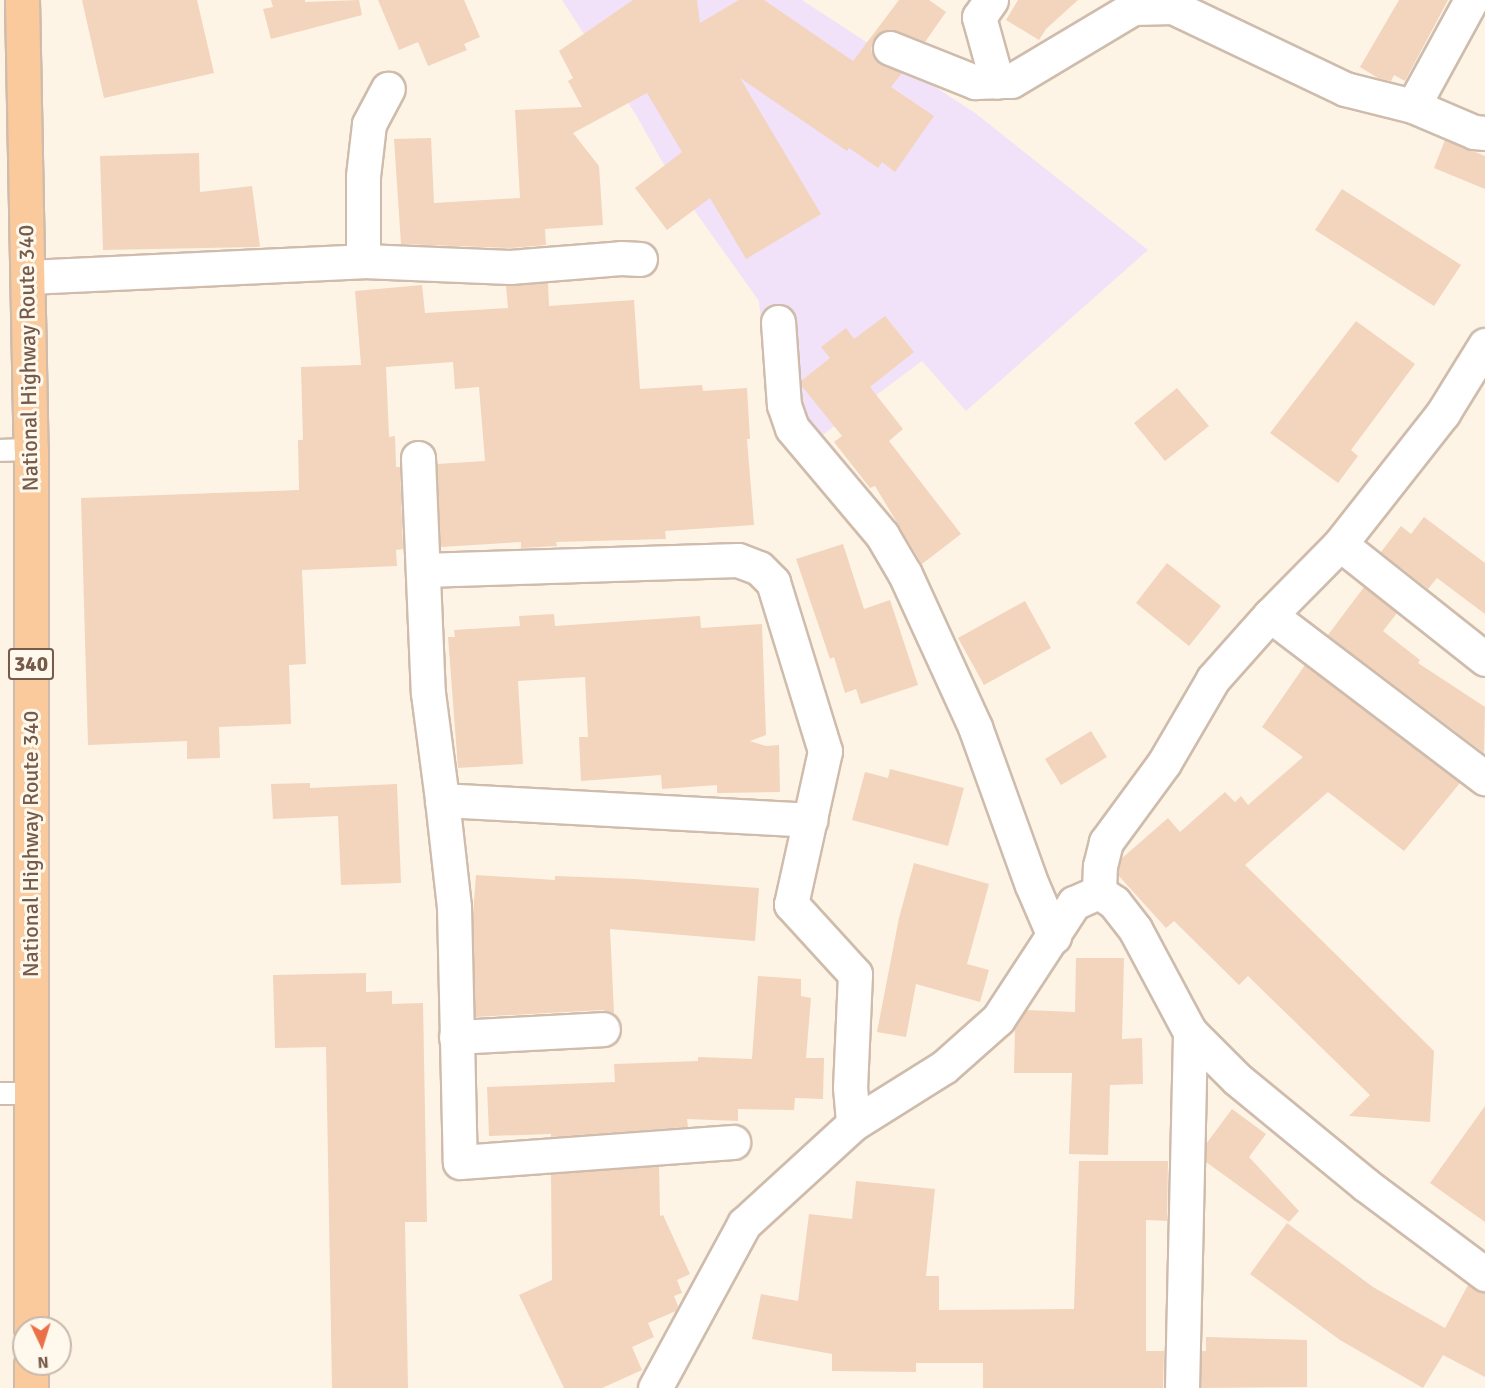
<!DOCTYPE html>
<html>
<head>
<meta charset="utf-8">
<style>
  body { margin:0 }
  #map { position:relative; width:1485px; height:1388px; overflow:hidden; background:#fdf4e5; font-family:Signika,sans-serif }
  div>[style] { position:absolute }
  .education>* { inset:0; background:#f1e2f9 }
  .building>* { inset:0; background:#f3d4bd }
  .roads { filter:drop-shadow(2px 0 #cfbcac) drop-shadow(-2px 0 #cfbcac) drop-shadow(0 2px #cfbcac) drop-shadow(0 -2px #cfbcac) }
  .service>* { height:21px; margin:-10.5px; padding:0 10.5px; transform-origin:10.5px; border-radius:10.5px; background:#fff }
  .minor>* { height:33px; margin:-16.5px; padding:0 16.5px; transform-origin:16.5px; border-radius:16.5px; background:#fff }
  .trunk>* { height:33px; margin:-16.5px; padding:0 16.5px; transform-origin:16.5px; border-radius:16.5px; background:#fac99c }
  span { translate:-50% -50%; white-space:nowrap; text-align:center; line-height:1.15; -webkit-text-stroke:6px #fff8ec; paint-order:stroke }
  .shield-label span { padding:2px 4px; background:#fff8ec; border:2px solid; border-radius:4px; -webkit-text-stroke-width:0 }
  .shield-label { font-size:21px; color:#765b4a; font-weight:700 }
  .street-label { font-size:22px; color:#765b4a }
  .north { position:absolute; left:12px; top:1316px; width:60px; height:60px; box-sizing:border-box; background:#fff8ec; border:2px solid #c8b9ab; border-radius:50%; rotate:176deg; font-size:16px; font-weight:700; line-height:24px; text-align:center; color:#765b4a }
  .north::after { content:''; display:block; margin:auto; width:21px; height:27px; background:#e97149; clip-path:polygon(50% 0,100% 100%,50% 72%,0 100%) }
</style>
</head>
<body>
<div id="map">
  <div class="education">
    <i style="clip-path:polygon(562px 0,802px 0,975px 113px,1148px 250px,966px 411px,922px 361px,824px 434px,774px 422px,768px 399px,759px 301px,672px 179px,636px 115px)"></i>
  </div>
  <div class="building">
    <i style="clip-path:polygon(82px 0,197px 0,214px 73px,104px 98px)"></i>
    <i style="clip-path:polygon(271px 0,305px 0,305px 2px,359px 0,362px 15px,271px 39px,263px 9px,273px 7px)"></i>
    <i style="clip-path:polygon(378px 0,464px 0,480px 37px,464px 44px,467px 50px,428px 66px,418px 42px,399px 50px)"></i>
    <i style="clip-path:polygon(633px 0,697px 0,700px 23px,739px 0,764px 0,853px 61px,899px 0,929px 0,946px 12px,925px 42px,897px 31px,887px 30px,878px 34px,873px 41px,871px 50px,876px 60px,902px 73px,891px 87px,934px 116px,895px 172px,882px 162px,878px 168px,849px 148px,847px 151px,740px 78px,821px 214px,746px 259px,710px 198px,667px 230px,635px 188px,682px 152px,647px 93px,573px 133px,599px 166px,603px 225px,545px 229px,546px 245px,510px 248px,401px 244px,394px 139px,431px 138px,434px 203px,520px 198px,515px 110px,582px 107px,568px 81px,573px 78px,559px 51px)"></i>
    <i style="clip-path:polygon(1018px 0,1078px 0,1046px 29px,1039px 40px,1006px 20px)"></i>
    <i style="clip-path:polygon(1399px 0,1448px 0,1405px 81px,1394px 75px,1391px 81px,1378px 78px,1360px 67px)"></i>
    <i style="clip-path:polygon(1445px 140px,1485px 156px,1485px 189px,1434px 168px)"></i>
    <i style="clip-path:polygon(199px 153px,200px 192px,252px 186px,260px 247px,103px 250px,100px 156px)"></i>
    <i style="clip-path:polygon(1342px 189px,1461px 265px,1434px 306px,1315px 230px)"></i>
    <i style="clip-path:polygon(548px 283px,549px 306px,634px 300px,640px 389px,702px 385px,703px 391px,747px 388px,750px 439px,747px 439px,754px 525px,665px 531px,666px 539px,556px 542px,557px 546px,521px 548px,521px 542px,441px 547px,437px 464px,485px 461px,479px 387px,455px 389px,453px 362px,386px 367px,389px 437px,395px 436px,396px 467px,400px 467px,403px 549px,396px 550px,397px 566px,302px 570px,306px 664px,289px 665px,291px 724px,219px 727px,220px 758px,187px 759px,187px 741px,88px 745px,81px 498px,299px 490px,298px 440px,303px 440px,301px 367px,361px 365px,355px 291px,422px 285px,425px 313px,508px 308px,506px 286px)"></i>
    <i style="clip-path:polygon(885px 316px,914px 352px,870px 387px,903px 429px,889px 441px,961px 534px,922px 564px,875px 486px,870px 488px,834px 442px,842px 436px,801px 385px,801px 381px,830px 358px,821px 347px,846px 328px,854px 339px)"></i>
    <i style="clip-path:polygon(1356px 321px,1415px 364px,1351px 450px,1358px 456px,1338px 483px,1270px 433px)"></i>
    <i style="clip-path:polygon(1177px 388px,1209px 426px,1165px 461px,1134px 423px)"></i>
    <i style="clip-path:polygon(1424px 517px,1485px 563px,1485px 614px,1437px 578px,1428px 589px,1381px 552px,1401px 526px,1411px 534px)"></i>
    <i style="clip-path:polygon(843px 544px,864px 609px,890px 600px,918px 685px,861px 704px,856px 689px,845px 693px,834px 657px,830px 659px,796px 559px)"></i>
    <i style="clip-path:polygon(1167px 563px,1221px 606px,1189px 646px,1136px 603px)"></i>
    <i style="clip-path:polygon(1364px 587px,1397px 613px,1383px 631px,1420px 660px,1418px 663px,1485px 707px,1484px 753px,1328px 635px)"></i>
    <i style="clip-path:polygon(1025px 601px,1051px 648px,984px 685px,958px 638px)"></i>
    <i style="clip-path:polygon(554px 614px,555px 626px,700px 616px,701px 628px,762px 624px,766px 735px,750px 741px,766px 746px,779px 745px,780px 792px,717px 793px,717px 785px,662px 789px,661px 775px,581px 781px,579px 737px,588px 737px,585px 677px,518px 681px,523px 764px,458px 768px,448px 637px,455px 637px,454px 630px,520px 626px,519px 616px)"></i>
    <i style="clip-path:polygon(1305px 665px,1460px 783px,1404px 851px,1328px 792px,1245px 865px,1434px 1051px,1430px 1122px,1349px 1116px,1370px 1095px,1248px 976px,1239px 985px,1174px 921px,1166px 928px,1118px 875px,1121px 859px,1168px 818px,1180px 832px,1225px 792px,1235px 802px,1241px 796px,1248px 805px,1303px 757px,1262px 727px)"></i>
    <i style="clip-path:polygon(1091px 731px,1107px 757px,1061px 785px,1045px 759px)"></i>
    <i style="clip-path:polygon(890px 769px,964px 788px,948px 846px,852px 820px,865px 772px,888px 778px)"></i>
    <i style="clip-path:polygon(310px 783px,310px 788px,397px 784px,401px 883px,341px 885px,338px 816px,273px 819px,271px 784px)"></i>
    <i style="clip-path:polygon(914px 863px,989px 884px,967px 964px,989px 970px,980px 1002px,916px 984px,906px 1037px,877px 1032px,899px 918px)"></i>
    <i style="clip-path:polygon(476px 875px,555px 880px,555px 876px,634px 879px,759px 888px,755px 941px,610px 929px,614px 1013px,602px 1010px,475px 1017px,473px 915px)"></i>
    <i style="clip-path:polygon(1076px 958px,1124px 958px,1122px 1039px,1142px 1038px,1143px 1084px,1110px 1085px,1108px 1155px,1069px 1154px,1072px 1073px,1014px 1073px,1015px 1027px,1026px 1010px,1075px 1012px)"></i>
    <i style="clip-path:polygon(366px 973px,366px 992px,392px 991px,392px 1004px,423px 1003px,427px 1222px,405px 1222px,408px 1388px,332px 1388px,326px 1047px,275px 1048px,273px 975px)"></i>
    <i style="clip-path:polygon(758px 976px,801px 979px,801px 996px,811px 998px,806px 1058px,824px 1058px,823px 1099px,795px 1098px,794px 1110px,738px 1109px,738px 1121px,687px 1119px,688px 1127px,551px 1137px,551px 1134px,489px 1136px,487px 1087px,615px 1082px,614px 1064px,698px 1061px,698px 1057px,752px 1059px)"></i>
    <i style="clip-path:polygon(1485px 1106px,1485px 1222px,1430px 1183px)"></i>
    <i style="clip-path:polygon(1232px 1109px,1266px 1134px,1249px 1157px,1299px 1211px,1289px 1222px,1206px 1162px,1206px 1144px)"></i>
    <i style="clip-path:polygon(1079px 1161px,1168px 1161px,1167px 1221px,1146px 1220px,1146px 1351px,1164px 1351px,1163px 1388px,983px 1388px,983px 1363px,916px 1363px,916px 1372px,832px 1371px,832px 1354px,752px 1339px,761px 1294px,798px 1301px,809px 1214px,852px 1219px,856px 1181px,935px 1189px,926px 1276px,939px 1276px,939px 1310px,1074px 1309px)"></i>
    <i style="clip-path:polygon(659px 1166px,660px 1216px,663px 1215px,690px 1274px,677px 1280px,682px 1293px,674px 1296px,678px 1306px,676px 1311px,648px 1323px,654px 1337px,632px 1347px,642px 1370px,602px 1388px,564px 1388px,519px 1295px,552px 1280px,551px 1174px)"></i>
    <i style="clip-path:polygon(1287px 1223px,1373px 1287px,1445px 1328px,1468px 1285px,1485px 1292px,1485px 1377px,1443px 1355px,1423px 1388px,1340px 1340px,1250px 1274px)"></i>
    <i style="clip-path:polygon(1206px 1337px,1307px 1340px,1307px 1387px,1201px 1388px,1202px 1351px,1206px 1351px)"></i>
  </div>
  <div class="roads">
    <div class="service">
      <i style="left:0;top:450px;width:31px;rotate:-2deg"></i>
      <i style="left:0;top:1093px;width:31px"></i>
    </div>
    <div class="minor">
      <i style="left:991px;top:0;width:21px;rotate:125deg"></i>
      <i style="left:979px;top:17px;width:67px;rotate:74.5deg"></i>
      <i style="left:890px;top:48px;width:92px;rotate:21.8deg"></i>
      <i style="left:975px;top:82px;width:36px;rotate:-2deg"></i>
      <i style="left:1011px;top:81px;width:142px;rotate:-30.9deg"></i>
      <i style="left:1133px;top:8px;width:40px;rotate:-1.4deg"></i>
      <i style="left:1173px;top:7px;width:191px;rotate:25.5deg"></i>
      <i style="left:1345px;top:89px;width:70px;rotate:14deg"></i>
      <i style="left:1413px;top:106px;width:66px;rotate:23.1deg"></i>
      <i style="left:1474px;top:132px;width:11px;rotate:5deg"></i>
      <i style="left:1413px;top:106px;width:121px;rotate:-61.3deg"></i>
      <i style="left:363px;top:261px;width:85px;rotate:-90deg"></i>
      <i style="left:363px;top:176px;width:52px;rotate:-83.4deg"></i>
      <i style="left:369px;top:124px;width:40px;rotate:-62deg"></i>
      <i style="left:28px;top:277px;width:335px;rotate:-2.7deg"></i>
      <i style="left:363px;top:261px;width:147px;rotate:2.3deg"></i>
      <i style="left:510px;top:267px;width:111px;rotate:-4.6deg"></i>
      <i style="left:621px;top:258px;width:19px;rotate:3deg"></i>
      <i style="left:778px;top:322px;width:83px;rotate:85.9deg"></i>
      <i style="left:784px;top:405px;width:24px;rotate:71deg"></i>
      <i style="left:792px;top:428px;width:140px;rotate:49.9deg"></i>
      <i style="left:882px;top:535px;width:45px;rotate:59.5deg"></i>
      <i style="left:905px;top:574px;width:168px;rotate:65.4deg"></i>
      <i style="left:975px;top:727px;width:168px;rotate:70.2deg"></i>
      <i style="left:1032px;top:885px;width:56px;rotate:66.7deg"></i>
      <i style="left:418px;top:458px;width:235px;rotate:87.6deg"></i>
      <i style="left:428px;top:693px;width:108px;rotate:82.5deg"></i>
      <i style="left:442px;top:800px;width:369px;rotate:3.1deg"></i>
      <i style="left:1340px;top:544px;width:185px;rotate:38.4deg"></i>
      <i style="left:423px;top:570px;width:315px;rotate:-1.8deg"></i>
      <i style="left:738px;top:560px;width:22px;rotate:21deg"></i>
      <i style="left:759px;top:568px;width:20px;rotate:45deg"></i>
      <i style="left:773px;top:582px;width:177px;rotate:72.9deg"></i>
      <i style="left:825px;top:751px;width:157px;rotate:102.5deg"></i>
      <i style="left:791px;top:904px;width:95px;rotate:47.6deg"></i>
      <i style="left:855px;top:974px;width:113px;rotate:92.5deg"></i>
      <i style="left:850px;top:1087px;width:37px;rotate:85deg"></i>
      <i style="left:1270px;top:615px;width:270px;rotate:37.2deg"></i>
      <i style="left:442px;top:800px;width:108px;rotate:83.6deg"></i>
      <i style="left:454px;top:907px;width:255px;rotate:88.7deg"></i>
      <i style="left:460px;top:1162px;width:274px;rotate:-4.2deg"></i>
      <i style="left:1099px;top:892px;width:26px;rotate:-88deg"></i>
      <i style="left:1100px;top:866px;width:25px;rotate:-76deg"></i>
      <i style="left:1106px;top:842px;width:98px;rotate:-53.7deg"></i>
      <i style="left:1164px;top:763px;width:97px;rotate:-59.7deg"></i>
      <i style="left:1213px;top:679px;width:86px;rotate:-48.3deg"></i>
      <i style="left:1270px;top:615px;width:100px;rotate:-45.4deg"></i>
      <i style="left:1340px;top:544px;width:167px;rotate:-51.8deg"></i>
      <i style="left:1443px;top:413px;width:80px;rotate:-58.3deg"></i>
      <i style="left:456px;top:1037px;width:147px;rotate:-3.1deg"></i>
      <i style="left:655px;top:1388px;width:187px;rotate:-61.5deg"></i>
      <i style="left:744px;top:1224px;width:148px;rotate:-42.5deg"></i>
      <i style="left:853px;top:1124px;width:107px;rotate:-32.1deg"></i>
      <i style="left:944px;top:1067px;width:72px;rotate:-41.6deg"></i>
      <i style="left:998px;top:1019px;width:139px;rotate:-56.8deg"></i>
      <i style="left:1074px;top:903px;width:27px;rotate:-24deg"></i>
      <i style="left:1099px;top:892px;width:18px;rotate:34deg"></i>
      <i style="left:1114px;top:902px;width:34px;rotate:52deg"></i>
      <i style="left:1135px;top:929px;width:117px;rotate:61.9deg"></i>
      <i style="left:1190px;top:1032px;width:66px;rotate:45deg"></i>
      <i style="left:1237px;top:1079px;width:167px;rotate:39.4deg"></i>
      <i style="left:1366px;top:1185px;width:149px;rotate:36.8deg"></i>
      <i style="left:1182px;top:1388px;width:356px;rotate:-88.7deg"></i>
    </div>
    <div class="trunk">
      <i style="left:22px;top:0;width:449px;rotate:88.9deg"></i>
      <i style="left:31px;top:449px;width:879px;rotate:90deg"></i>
      <i style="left:31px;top:1364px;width:24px;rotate:90deg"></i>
    </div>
  </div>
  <div class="shield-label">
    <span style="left:31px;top:664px">340</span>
  </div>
  <div class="street-label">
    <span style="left:28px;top:358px;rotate:-91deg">National Highway Route 340</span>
    <span style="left:31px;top:844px;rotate:-90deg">National Highway Route 340</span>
  </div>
  <div class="north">N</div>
</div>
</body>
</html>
